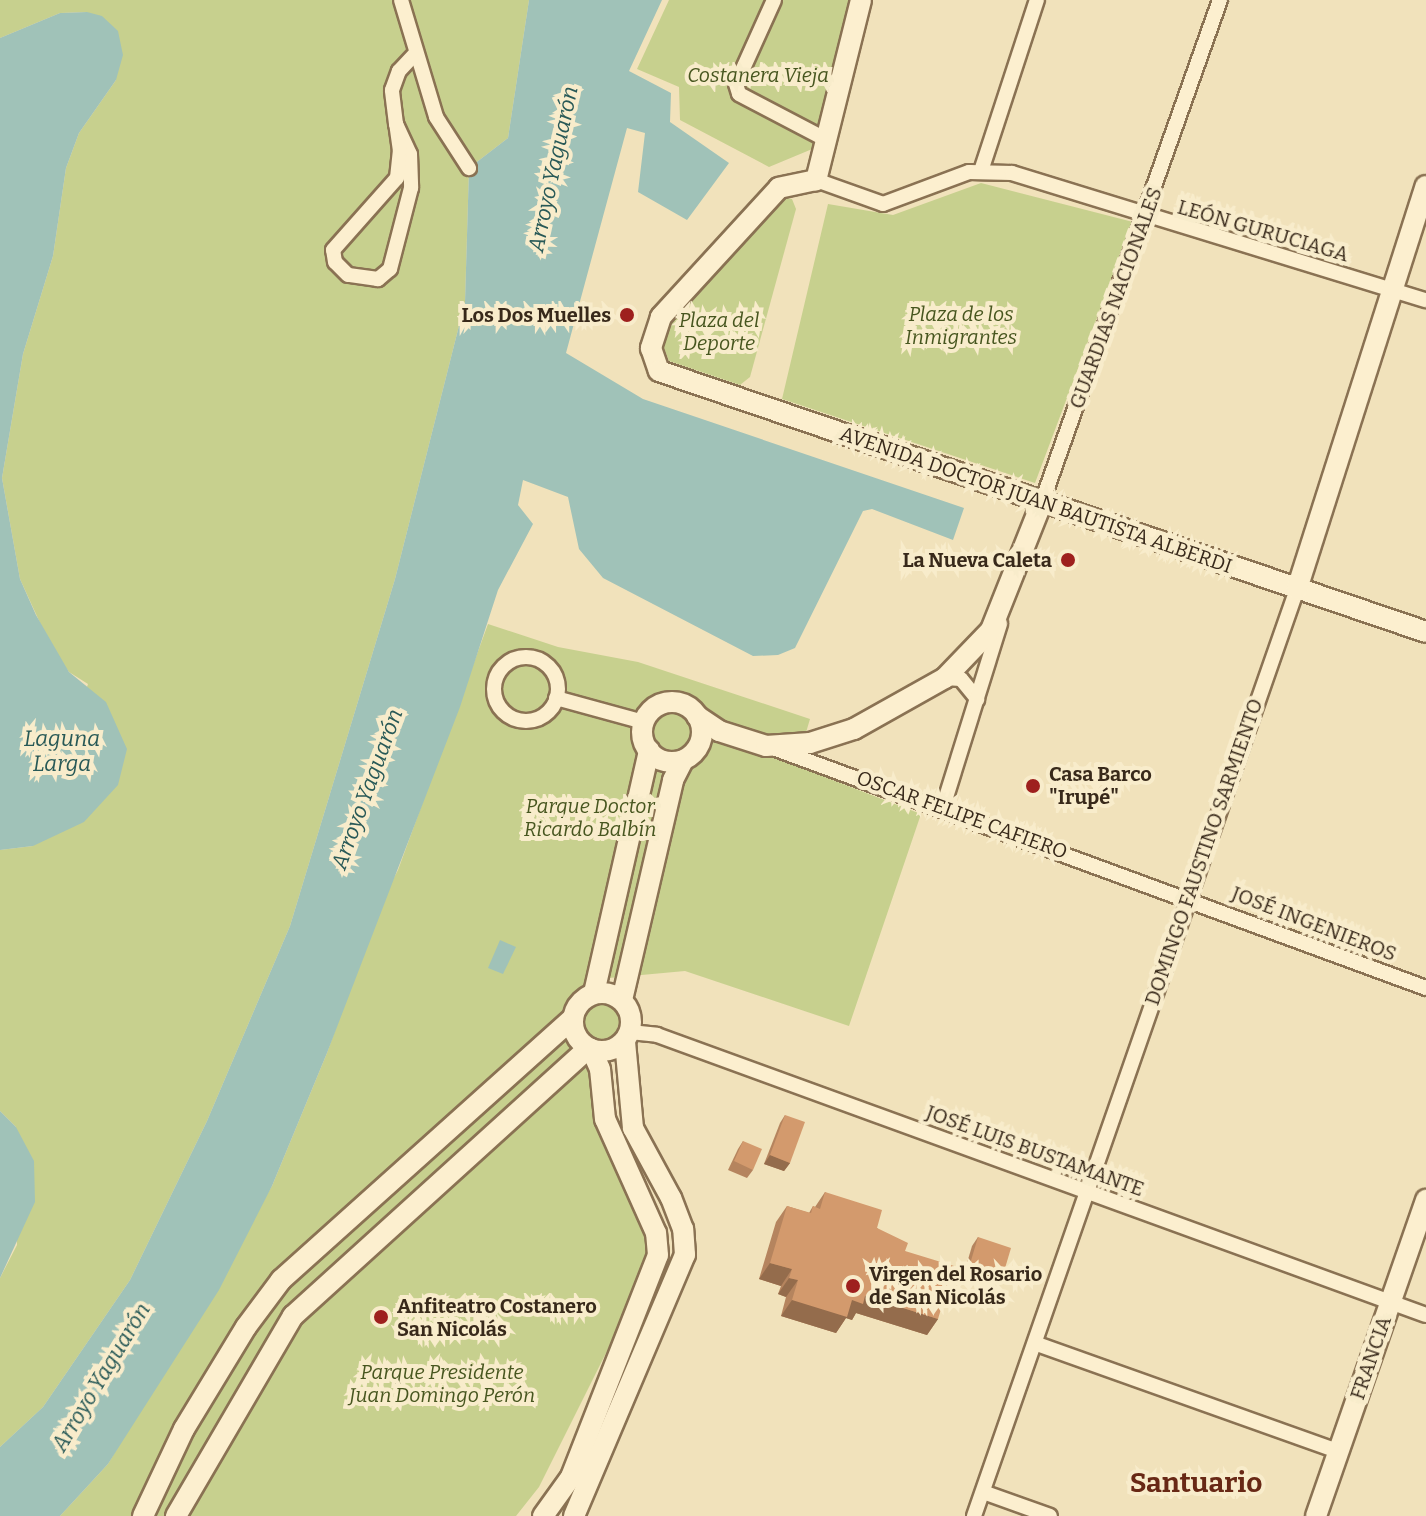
<!DOCTYPE html>
<html>
<head>
<meta charset="utf-8">
<style>
  body { margin:0 }
  #map { position:relative; width:1426px; height:1516px; overflow:hidden; background:#f1e2bb; font-family:Bitter,serif }
  div>[style] { position:absolute }
  .green>* { inset:0; background:#c7d08e }
  .water>* { inset:0; background:#a0c2b8 }
  .roads { filter:drop-shadow(2px 0 #8a7253) drop-shadow(-2px 0 #8a7253) drop-shadow(0 2px #8a7253) drop-shadow(0 -2px #8a7253) }
  .street>* { height:14px; margin:-7px; padding:0 7px; transform-origin:7px; border-radius:7px; background:#fcefcf }
  .street>.ring { margin:-7px; padding:0; box-sizing:content-box; background:none; border:14px solid #fcefcf; border-radius:50% }
  .secondary>* { height:20px; margin:-10px; padding:0 10px; transform-origin:10px; border-radius:10px; background:#fcefcf }
  .secondary>.ring { margin:-10px; padding:0; box-sizing:content-box; background:none; border:20px solid #fcefcf; border-radius:50% }
  .wall>* { inset:0; background:#b5845e }
  .shaded-wall>* { inset:0; background:#946c4c }
  .building>* { inset:0; background:#d39a6d }
  .dots>* { width:22px; height:22px; translate:-50% -50%; box-sizing:border-box; border:4px solid #f8eccb; border-radius:50% }
  span { translate:-50% -50%; white-space:nowrap; text-align:center; line-height:1.15; -webkit-text-stroke:8px #f8eccb; paint-order:stroke }
  .park-label { font-size:20px; color:#47561f; font-style:italic }
  .street-label { font-size:20px; color:#38291a }
  .poi-label { font-size:20px; color:#38291a; font-weight:700 }
  .right { translate:-100% -50%; text-align:right }
  .left { translate:0 -50%; text-align:left }
  .water-label { font-size:22px; color:#285957; font-style:italic }
  .district-label { font-size:28px; color:#682815; font-weight:700 }
</style>
</head>
<body>
<div id="map">
  <div class="green">
    <i style="clip-path:polygon(0 0,529px 0,508px 138px,469px 168px,465px 302px,395px 579px,290px 926px,207px 1121px,130px 1280px,43px 1407px,0 1447px,0 1278px,17px 1245px,16px 1127px,0 1111px,0 850px,33px 846px,88px 684px,69px 672px,51px 647px,20px 579px,2px 478px,23px 354px,53px 256px,66px 168px,79px 133px,116px 80px,87px 12px,60px 13px,0 38px)"></i>
    <i style="clip-path:polygon(669px 0,855px 0,817px 147px,769px 167px,680px 120px,679px 87px,637px 69px)"></i>
    <i style="clip-path:polygon(981px 183px,1133px 222px,1035px 483px,782px 399px,828px 204px,893px 215px)"></i>
    <i style="clip-path:polygon(781px 197px,792px 199px,796px 209px,750px 377px,740px 385px,669px 361px,660px 337px,668px 322px)"></i>
    <i style="clip-path:polygon(488px 624px,558px 647px,638px 662px,810px 719px,796px 766px,921px 814px,849px 1026px,685px 971px,587px 980px,588px 1003px,608px 1000px,622px 1014px,614px 1038px,589px 1040px,590px 1077px,650px 1236px,649px 1267px,539px 1487px,516px 1516px,60px 1516px,108px 1464px,272px 1186px,327px 1053px,379px 907px,398px 870px)"></i>
  </div>
  <div class="water">
    <i style="clip-path:polygon(529px 0,662px 0,629px 71px,671px 93px,670px 122px,729px 163px,687px 220px,638px 192px,645px 133px,627px 128px,566px 353px,643px 399px,964px 508px,953px 540px,872px 509px,863px 511px,795px 648px,778px 655px,753px 656px,603px 578px,579px 549px,568px 497px,523px 480px,518px 505px,533px 524px,498px 590px,460px 707px,327px 1053px,272px 1186px,219px 1290px,108px 1464px,60px 1516px,0 1516px,0 1447px,43px 1407px,130px 1280px,207px 1121px,290px 926px,395px 579px,465px 302px,469px 168px,508px 138px)"></i>
    <i style="clip-path:polygon(87px 12px,102px 16px,118px 31px,123px 55px,116px 80px,79px 133px,66px 168px,53px 256px,23px 354px,2px 478px,20px 579px,36px 615px,69px 672px,106px 702px,127px 749px,118px 785px,84px 822px,33px 846px,0 850px,0 38px,60px 13px)"></i>
    <i style="clip-path:polygon(500px 940px,516px 947px,503px 974px,488px 968px)"></i>
    <i style="clip-path:polygon(0 1111px,16px 1127px,34px 1161px,35px 1202px,0 1278px)"></i>
  </div>
  <div class="roads">
    <div class="street">
      <i style="left:401px;top:0;width:122px;rotate:73.3deg"></i>
      <i style="left:436px;top:117px;width:61px;rotate:57.1deg"></i>
      <i style="left:774px;top:0;width:92px;rotate:114.3deg"></i>
      <i style="left:736px;top:84px;width:10px;rotate:73deg"></i>
      <i style="left:739px;top:94px;width:97px;rotate:27.6deg"></i>
      <i style="left:396px;top:124px;width:33px;rotate:65deg"></i>
      <i style="left:410px;top:154px;width:34px;rotate:88deg"></i>
      <i style="left:411px;top:188px;width:84px;rotate:104.5deg"></i>
      <i style="left:390px;top:269px;width:16px;rotate:140deg"></i>
      <i style="left:378px;top:279px;width:30px;rotate:-172deg"></i>
      <i style="left:348px;top:275px;width:18px;rotate:-135deg"></i>
      <i style="left:335px;top:262px;width:12px;rotate:-99deg"></i>
      <i style="left:333px;top:250px;width:96px;rotate:-48.4deg"></i>
      <i style="left:397px;top:178px;width:27px;rotate:-84deg"></i>
      <i style="left:400px;top:151px;width:27px;rotate:-98deg"></i>
      <i style="left:396px;top:124px;width:34px;rotate:-97deg"></i>
      <i style="left:392px;top:90px;width:20px;rotate:-70deg"></i>
      <i style="left:399px;top:71px;width:23px;rotate:-47deg"></i>
      <i style="left:981px;top:171px;width:180px;rotate:-71.9deg"></i>
      <i style="left:816px;top:180px;width:71px;rotate:19.7deg"></i>
      <i style="left:883px;top:204px;width:92px;rotate:-20.4deg"></i>
      <i style="left:969px;top:172px;width:43px;rotate:1.3deg"></i>
      <i style="left:1012px;top:173px;width:433px;rotate:17.1deg"></i>
      <i style="left:1042px;top:502px;width:533px;rotate:-70.48deg"></i>
      <i class="ring" style="left:494px;top:657px;width:50px;height:50px"></i>
      <i style="left:945px;top:678px;width:16px;rotate:4deg"></i>
      <i style="left:961px;top:679px;width:26px;rotate:51deg"></i>
      <i style="left:556px;top:698px;width:91px;rotate:15.3deg"></i>
      <i style="left:773px;top:748px;width:696px;rotate:20.18deg"></i>
      <i style="left:943px;top:807px;width:192px;rotate:-72.7deg"></i>
      <i style="left:630px;top:1032px;width:27px;rotate:6deg"></i>
      <i style="left:657px;top:1035px;width:818px;rotate:20.01deg"></i>
      <i style="left:1037px;top:1344px;width:319px;rotate:19.6deg"></i>
      <i style="left:983px;top:1492px;width:71px;rotate:19.7deg"></i>
      <i style="left:974px;top:1516px;width:982px;rotate:-70.79deg"></i>
    </div>
    <div class="secondary">
      <i style="left:861px;top:0;width:186px;rotate:104deg"></i>
      <i style="left:816px;top:180px;width:38px;rotate:168deg"></i>
      <i style="left:779px;top:188px;width:175px;rotate:132.5deg"></i>
      <i style="left:661px;top:317px;width:33px;rotate:108deg"></i>
      <i style="left:651px;top:348px;width:24px;rotate:71deg"></i>
      <i style="left:659px;top:371px;width:810px;rotate:18.79deg"></i>
      <i style="left:1297px;top:589px;width:423px;rotate:-72.3deg"></i>
      <i class="ring" style="left:642px;top:702px;width:40px;height:40px"></i>
      <i style="left:697px;top:716px;width:27px;rotate:34deg"></i>
      <i style="left:719px;top:731px;width:49px;rotate:17.7deg"></i>
      <i style="left:766px;top:746px;width:44px;rotate:-3.9deg"></i>
      <i style="left:810px;top:743px;width:46px;rotate:-17.7deg"></i>
      <i style="left:854px;top:729px;width:104px;rotate:-29.3deg"></i>
      <i style="left:945px;top:678px;width:66px;rotate:-46.2deg"></i>
      <i style="left:991px;top:630px;width:138px;rotate:-68.3deg"></i>
      <i class="ring" style="left:573px;top:993px;width:38px;height:38px"></i>
      <i style="left:594px;top:993px;width:249px;rotate:-77.2deg"></i>
      <i style="left:622px;top:1000px;width:226px;rotate:-76.9deg"></i>
      <i style="left:673px;top:780px;width:22px;rotate:-63deg"></i>
      <i style="left:143px;top:1516px;width:96px;rotate:-64.8deg"></i>
      <i style="left:184px;top:1429px;width:119px;rotate:-58.7deg"></i>
      <i style="left:246px;top:1327px;width:59px;rotate:-53.3deg"></i>
      <i style="left:281px;top:1280px;width:392px;rotate:-41.9deg"></i>
      <i style="left:176px;top:1516px;width:232px;rotate:-59.7deg"></i>
      <i style="left:293px;top:1316px;width:399px;rotate:-42.2deg"></i>
      <i style="left:543px;top:1516px;width:48px;rotate:-54.3deg"></i>
      <i style="left:571px;top:1477px;width:238px;rotate:-68.6deg"></i>
      <i style="left:658px;top:1255px;width:22px;rotate:-95deg"></i>
      <i style="left:656px;top:1233px;width:125px;rotate:-114.1deg"></i>
      <i style="left:605px;top:1119px;width:50px;rotate:-95.7deg"></i>
      <i style="left:600px;top:1069px;width:22px;rotate:-114deg"></i>
      <i style="left:574px;top:1516px;width:284px;rotate:-67deg"></i>
      <i style="left:685px;top:1255px;width:26px;rotate:-94deg"></i>
      <i style="left:683px;top:1229px;width:33px;rotate:-111deg"></i>
      <i style="left:671px;top:1198px;width:80px;rotate:-118.5deg"></i>
      <i style="left:633px;top:1128px;width:87px;rotate:-95.3deg"></i>
      <i style="left:1316px;top:1516px;width:335px;rotate:-70.8deg"></i>
    </div>
  </div>
  <div class="wall">
    <i style="clip-path:polygon(785px 1115px,790px 1163px,784px 1171px,764px 1164px,780px 1123px)"></i>
    <i style="clip-path:polygon(743px 1141px,753px 1170px,747px 1178px,728px 1170px,738px 1149px)"></i>
    <i style="clip-path:polygon(825px 1192px,877px 1228px,905px 1251px,938px 1319px,927px 1335px,856px 1313px,852px 1320px,846px 1318px,836px 1333px,781px 1316px,786px 1297px,778px 1294px,781px 1286px,759px 1279px,776px 1222px,787px 1206px,809px 1213px,813px 1206px,815px 1207px)"></i>
    <i style="clip-path:polygon(978px 1237px,1003px 1275px,998px 1283px,964px 1273px,972px 1246px)"></i>
  </div>
  <div class="shaded-wall">
    <i style="clip-path:polygon(770px 1155px,790px 1163px,784px 1171px,764px 1164px)"></i>
    <i style="clip-path:polygon(770px 1263px,792px 1269px,781px 1286px,759px 1279px)"></i>
    <i style="clip-path:polygon(970px 1264px,1003px 1275px,998px 1283px,964px 1273px)"></i>
    <i style="clip-path:polygon(789px 1278px,798px 1280px,786px 1297px,778px 1294px)"></i>
    <i style="clip-path:polygon(865px 1296px,938px 1319px,927px 1335px,856px 1313px,852px 1320px,846px 1318px,836px 1333px,781px 1316px,792px 1300px,852px 1300px)"></i>
  </div>
  <div class="building">
    <i style="clip-path:polygon(785px 1115px,805px 1122px,790px 1163px,770px 1155px)"></i>
    <i style="clip-path:polygon(743px 1141px,762px 1149px,753px 1170px,734px 1161px)"></i>
    <i style="clip-path:polygon(825px 1192px,882px 1210px,877px 1228px,908px 1243px,905px 1251px,954px 1266px,938px 1319px,865px 1296px,863px 1304px,852px 1300px,847px 1317px,792px 1300px,798px 1280px,789px 1278px,792px 1269px,770px 1263px,787px 1206px,811px 1213px,813px 1206px,820px 1209px)"></i>
    <i style="clip-path:polygon(978px 1237px,1011px 1248px,1003px 1275px,970px 1264px)"></i>
  </div>
  <div class="dots">
    <i style="left:627px;top:315px;background:#9e201e"></i>
    <i style="left:1068px;top:560px;background:#9e201e"></i>
    <i style="left:1033px;top:786px;background:#9e201e"></i>
    <i style="left:853px;top:1286px;background:#9e201e"></i>
    <i style="left:381px;top:1317px;background:#9e201e"></i>
  </div>
  <div class="park-label">
    <span style="left:758px;top:75px">Costanera Vieja</span>
    <span style="left:961px;top:326px">Plaza de los<br>Inmigrantes</span>
    <span style="left:719px;top:332px">Plaza del<br>Deporte</span>
    <span style="left:590px;top:818px">Parque Doctor<br>Ricardo Balbín</span>
    <span style="left:442px;top:1384px">Parque Presidente<br>Juan Domingo Perón</span>
  </div>
  <div class="street-label">
    <span style="left:1263px;top:231px;rotate:16deg">LEÓN GURUCIAGA</span>
    <span style="left:1116px;top:298px;rotate:-70deg">GUARDIAS NACIONALES</span>
    <span style="left:1036px;top:500px;rotate:19deg">AVENIDA DOCTOR JUAN BAUTISTA ALBERDI</span>
    <span style="left:962px;top:815px;rotate:20deg">OSCAR FELIPE CAFIERO</span>
    <span style="left:1204px;top:852px;rotate:-71deg">DOMINGO FAUSTINO SARMIENTO</span>
    <span style="left:1314px;top:924px;rotate:21deg">JOSÉ INGENIEROS</span>
    <span style="left:1035px;top:1151px;rotate:20deg">JOSÉ LUIS BUSTAMANTE</span>
    <span style="left:1371px;top:1358px;rotate:-71deg">FRANCIA</span>
  </div>
  <div class="poi-label">
    <span class="right" style="left:611px;top:315px">Los Dos Muelles</span>
    <span class="right" style="left:1052px;top:560px">La Nueva Caleta</span>
    <span class="left" style="left:1049px;top:786px">Casa Barco<br>"Irupé"</span>
    <span class="left" style="left:869px;top:1286px">Virgen del Rosario<br>de San Nicolás</span>
    <span class="left" style="left:397px;top:1318px">Anfiteatro Costanero<br>San Nicolás</span>
  </div>
  <div class="water-label">
    <span style="left:553px;top:169px;rotate:-78deg">Arroyo Yaguarón</span>
    <span style="left:62px;top:751px">Laguna<br>Larga</span>
    <span style="left:367px;top:789px;rotate:-70deg">Arroyo Yaguarón</span>
    <span style="left:101px;top:1377px;rotate:-59deg">Arroyo Yaguarón</span>
  </div>
  <div class="district-label">
    <span style="left:1196px;top:1483px">Santuario</span>
  </div>
</div>
</body>
</html>
